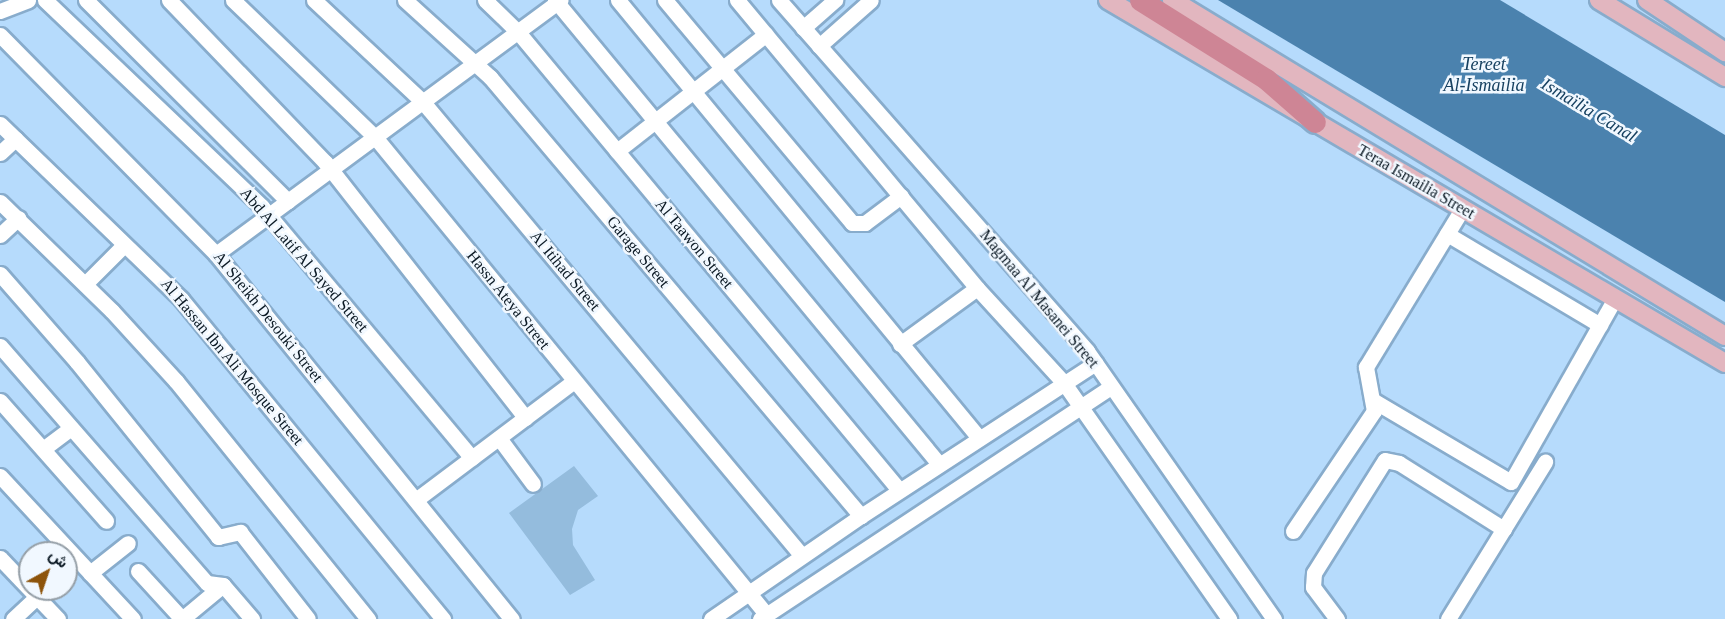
<!DOCTYPE html>
<html>
<head>
<meta charset="utf-8">
<style>
  body { margin:0 }
  #map { position:relative; width:1725px; height:619px; overflow:hidden; background:#b6dbfc; font-family:"Times New Roman",Vazirmatn,serif }
  div>[style] { position:absolute }
  .green>* { inset:0; background:#94bcdd }
  .water>* { inset:0; background:#4b82ae }
  .roads { filter:drop-shadow(2px 0 #88accc) drop-shadow(-2px 0 #88accc) drop-shadow(0 2px #88accc) drop-shadow(0 -2px #88accc) }
  .minor>* { height:15px; margin:-7.5px; padding:0 7.5px; transform-origin:7.5px; border-radius:7.5px; background:#fff }
  .major>* { height:18px; margin:-9px; padding:0 9px; transform-origin:9px; border-radius:9px; background:#e2b6bf }
  .highway>* { height:21px; margin:-10.5px; padding:0 10.5px; transform-origin:10.5px; border-radius:10.5px; background:#ce8595 }
  span { translate:-50% -50%; white-space:nowrap; text-align:center; line-height:1.15; -webkit-text-stroke:5px #f1f8ff; paint-order:stroke }
  .street-label { font-size:16px; color:#0b1924 }
  .water-label { font-size:18px; color:#174161; font-style:italic }
  .north { position:absolute; left:18px; top:541px; width:60px; height:60px; box-sizing:border-box; background:#f1f8ff; border:2px solid #959fa7; border-radius:50%; rotate:40deg; font-size:16px; font-weight:700; line-height:24px; text-align:center; color:#0b1924 }
  .north::after { content:''; display:block; margin:auto; width:21px; height:27px; background:#8d540b; clip-path:polygon(50% 0,100% 100%,50% 72%,0 100%) }
</style>
</head>
<body>
<div id="map">
  <div class="green">
    <i style="clip-path:polygon(574px 466px,598px 496px,578px 510px,572px 529px,573px 545px,595px 580px,570px 595px,509px 513px)"></i>
  </div>
  <div class="water">
    <i style="clip-path:polygon(1218px 0,1500px 0,1725px 135px,1725px 302px)"></i>
  </div>
  <div class="roads">
    <div class="minor">
      <i style="left:45px;top:0;width:300px;rotate:43.6deg"></i>
      <i style="left:262px;top:207px;width:327px;rotate:50.1deg"></i>
      <i style="left:86px;top:0;width:285px;rotate:44.9deg"></i>
      <i style="left:169px;top:0;width:225px;rotate:46.1deg"></i>
      <i style="left:325px;top:162px;width:325px;rotate:51.9deg"></i>
      <i style="left:233px;top:0;width:197px;rotate:44deg"></i>
      <i style="left:375px;top:137px;width:618px;rotate:50.65deg"></i>
      <i style="left:314px;top:0;width:149px;rotate:43.1deg"></i>
      <i style="left:423px;top:102px;width:591px;rotate:50.14deg"></i>
      <i style="left:405px;top:0;width:115px;rotate:42.2deg"></i>
      <i style="left:490px;top:77px;width:575px;rotate:49.8deg"></i>
      <i style="left:485px;top:0;width:46px;rotate:44.1deg"></i>
      <i style="left:518px;top:32px;width:596px;rotate:50.24deg"></i>
      <i style="left:555px;top:0;width:602px;rotate:50.39deg"></i>
      <i style="left:618px;top:0;width:568px;rotate:50.5deg"></i>
      <i style="left:665px;top:0;width:291px;rotate:50deg"></i>
      <i style="left:852px;top:223px;width:13px"></i>
      <i style="left:865px;top:223px;width:45px;rotate:-36.9deg"></i>
      <i style="left:737px;top:0;width:375px;rotate:50.2deg"></i>
      <i style="left:977px;top:288px;width:129px;rotate:47.5deg"></i>
      <i style="left:1064px;top:383px;width:288px;rotate:55deg"></i>
      <i style="left:779px;top:0;width:467px;rotate:48.7deg"></i>
      <i style="left:1087px;top:351px;width:327px;rotate:55.1deg"></i>
      <i style="left:0;top:11px;width:30px;rotate:-21deg"></i>
      <i style="left:803px;top:28px;width:43px;rotate:-41.2deg"></i>
      <i style="left:0;top:35px;width:308px;rotate:45.4deg"></i>
      <i style="left:216px;top:254px;width:470px;rotate:51deg"></i>
      <i style="left:819px;top:46px;width:69px;rotate:-41.5deg"></i>
      <i style="left:0;top:124px;width:252px;rotate:44deg"></i>
      <i style="left:181px;top:299px;width:414px;rotate:50.7deg"></i>
      <i style="left:617px;top:151px;width:189px;rotate:-38.1deg"></i>
      <i style="left:0;top:153px;width:21px;rotate:-43deg"></i>
      <i style="left:0;top:202px;width:156px;rotate:44.2deg"></i>
      <i style="left:112px;top:311px;width:95px;rotate:47.6deg"></i>
      <i style="left:176px;top:381px;width:306px;rotate:51.1deg"></i>
      <i style="left:1447px;top:234px;width:178px;rotate:30.7deg"></i>
      <i style="left:0;top:235px;width:25px;rotate:-43deg"></i>
      <i style="left:216px;top:254px;width:428px;rotate:-36.4deg"></i>
      <i style="left:0;top:274px;width:117px;rotate:48.8deg"></i>
      <i style="left:77px;top:362px;width:225px;rotate:51.1deg"></i>
      <i style="left:218px;top:537px;width:23px;rotate:-13deg"></i>
      <i style="left:240px;top:532px;width:110px;rotate:52deg"></i>
      <i style="left:85px;top:284px;width:55px;rotate:-45deg"></i>
      <i style="left:900px;top:344px;width:95px;rotate:-36deg"></i>
      <i style="left:0;top:346px;width:315px;rotate:48.9deg"></i>
      <i style="left:207px;top:583px;width:16px;rotate:7deg"></i>
      <i style="left:223px;top:585px;width:45px;rotate:49.5deg"></i>
      <i style="left:0;top:401px;width:160px;rotate:48.5deg"></i>
      <i style="left:1374px;top:401px;width:159px;rotate:30.6deg"></i>
      <i style="left:1511px;top:482px;width:211px;rotate:-60.5deg"></i>
      <i style="left:499px;top:438px;width:57px;rotate:53.5deg"></i>
      <i style="left:43px;top:449px;width:35px;rotate:-37deg"></i>
      <i style="left:0;top:476px;width:195px;rotate:47.1deg"></i>
      <i style="left:417px;top:499px;width:196px;rotate:-36.9deg"></i>
      <i style="left:1293px;top:531px;width:145px;rotate:-56deg"></i>
      <i style="left:1374px;top:411px;width:45px;rotate:-100.3deg"></i>
      <i style="left:1366px;top:367px;width:185px;rotate:-58.7deg"></i>
      <i style="left:0;top:558px;width:84px;rotate:46.4deg"></i>
      <i style="left:138px;top:571px;width:65px;rotate:47.5deg"></i>
      <i style="left:90px;top:573px;width:48px;rotate:-38.3deg"></i>
      <i style="left:13px;top:619px;width:33px;rotate:-43deg"></i>
      <i style="left:182px;top:619px;width:53px;rotate:-39.7deg"></i>
      <i style="left:711px;top:619px;width:182px;rotate:-34.5deg"></i>
      <i style="left:861px;top:516px;width:280px;rotate:-33.1deg"></i>
      <i style="left:760px;top:619px;width:420px;rotate:-33.5deg"></i>
      <i style="left:1337px;top:619px;width:40px;rotate:-127deg"></i>
      <i style="left:1313px;top:587px;width:14px;rotate:-86deg"></i>
      <i style="left:1314px;top:573px;width:133px;rotate:-57.9deg"></i>
      <i style="left:1385px;top:460px;width:14px;rotate:12deg"></i>
      <i style="left:1399px;top:463px;width:124px;rotate:32.2deg"></i>
      <i style="left:1448px;top:619px;width:185px;rotate:-58.3deg"></i>
    </div>
    <div class="major">
      <i style="left:1108px;top:0;width:716px;rotate:30.47deg"></i>
      <i style="left:1172px;top:0;width:647px;rotate:31.28deg"></i>
      <i style="left:1599px;top:0;width:148px;rotate:31.4deg"></i>
      <i style="left:1647px;top:0;width:94px;rotate:33.7deg"></i>
    </div>
    <div class="highway">
      <i style="left:1140px;top:0;width:149px;rotate:32.1deg"></i>
      <i style="left:1266px;top:79px;width:65px;rotate:41.3deg"></i>
    </div>
  </div>
  <div class="street-label">
    <span style="left:1416px;top:182px;rotate:30deg">Teraa Ismailia Street</span>
    <span style="left:694px;top:244px;rotate:50deg">Al Taawon Street</span>
    <span style="left:638px;top:252px;rotate:50deg">Garage Street</span>
    <span style="left:304px;top:260px;rotate:49deg">Abd Al Latif Al Sayed Street</span>
    <span style="left:565px;top:271px;rotate:50deg">Al Itihad Street</span>
    <span style="left:1039px;top:299px;rotate:50deg">Magmaa Al Masanei Street</span>
    <span style="left:508px;top:300px;rotate:51deg">Hassn Ateya Street</span>
    <span style="left:268px;top:317px;rotate:51deg">Al Sheikh Desouki Street</span>
    <span style="left:232px;top:362px;rotate:50deg">Al Hassan Ibn Ali Mosque Street</span>
  </div>
  <div class="water-label">
    <span style="left:1484px;top:75px">Tereet<br>Al-Ismailia</span>
    <span style="left:1589px;top:110px;rotate:31deg">Ismaïlia Canal</span>
  </div>
  <div class="north">ش</div>
</div>
</body>
</html>
